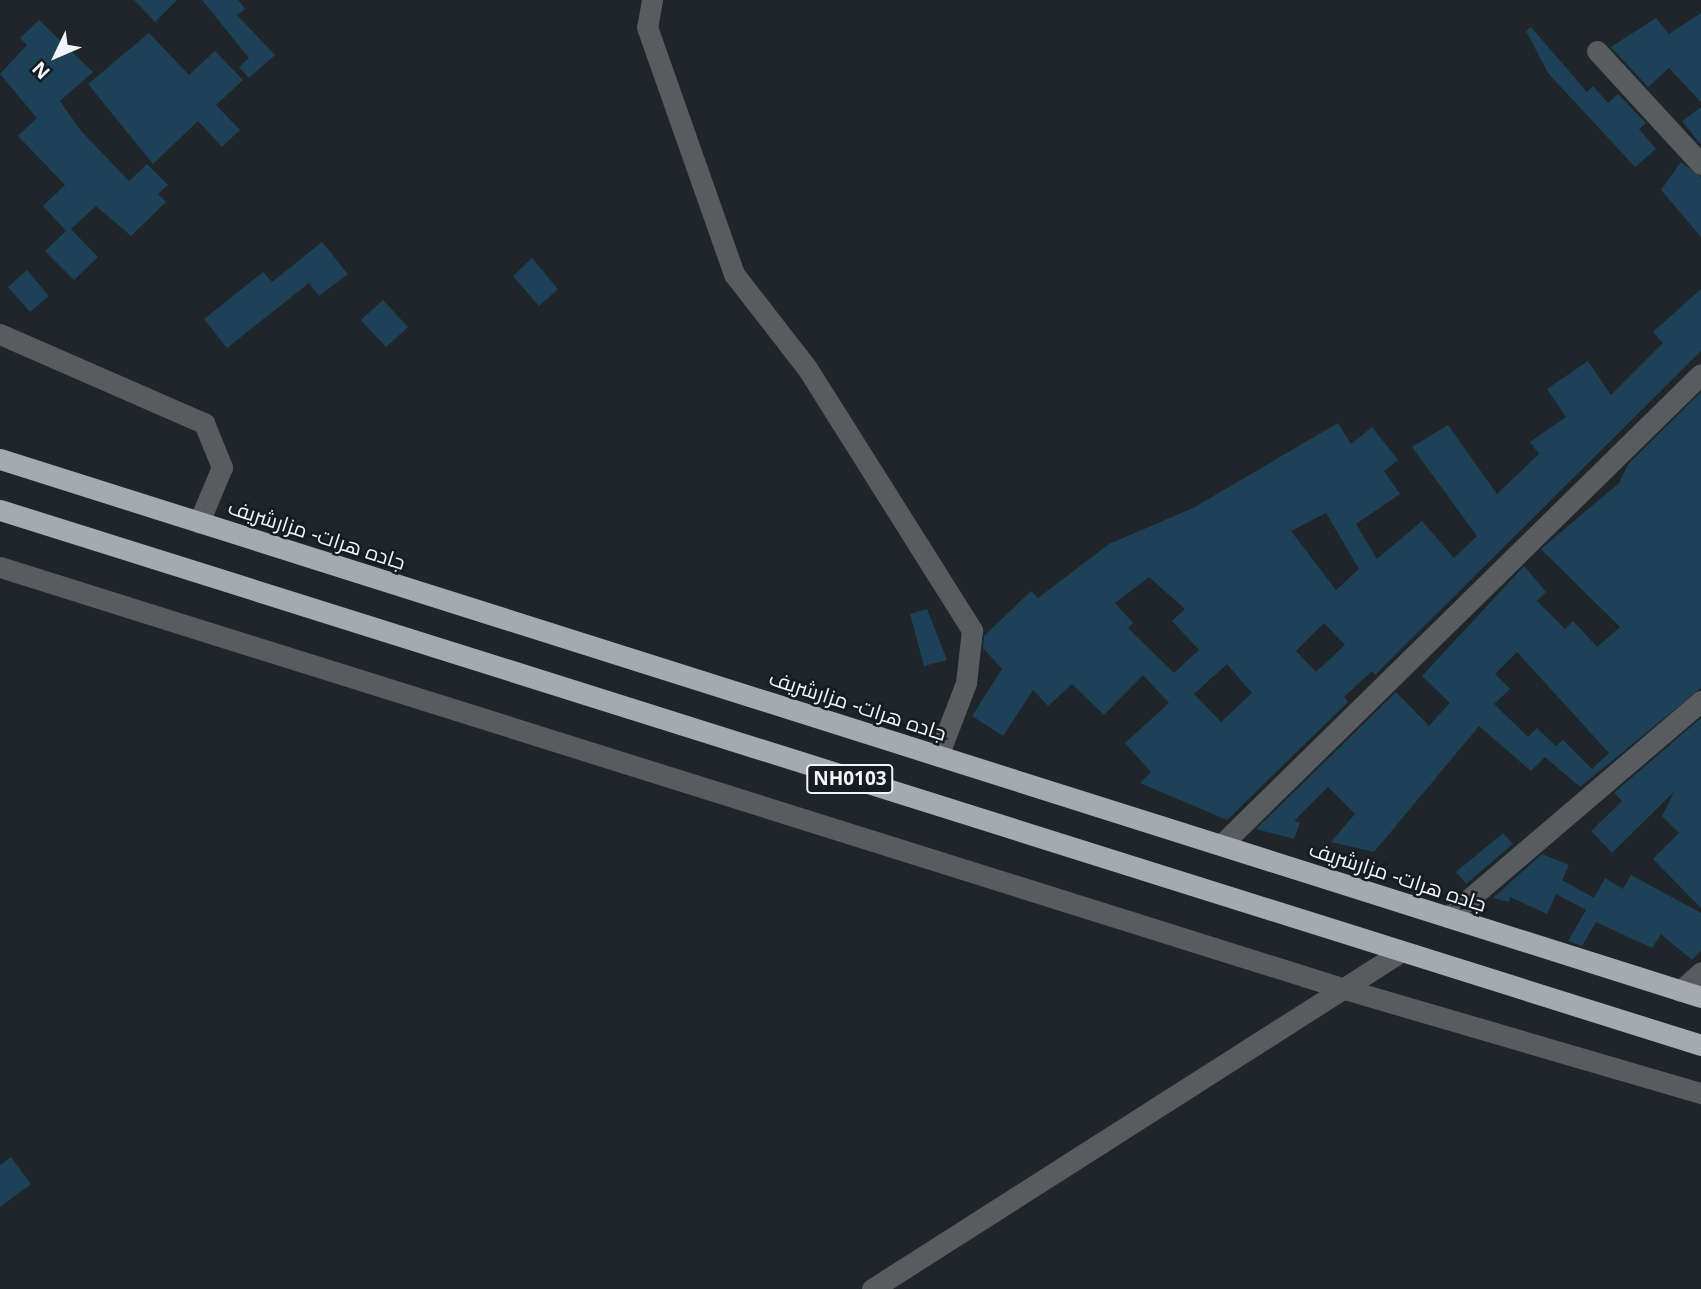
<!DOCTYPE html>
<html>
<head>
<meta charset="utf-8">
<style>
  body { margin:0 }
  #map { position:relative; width:1701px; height:1289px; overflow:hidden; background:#1f2529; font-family:"Noto Sans",Cairo,sans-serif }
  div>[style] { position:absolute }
  .building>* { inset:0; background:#1d4257 }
  .minor>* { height:21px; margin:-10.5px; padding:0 10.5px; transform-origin:10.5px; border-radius:10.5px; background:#595c5e }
  .highway>* { height:21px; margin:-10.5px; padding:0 10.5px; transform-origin:10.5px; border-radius:10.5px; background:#a3abb0 }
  span { translate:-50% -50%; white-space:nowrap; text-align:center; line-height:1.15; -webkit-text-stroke:5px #161c1f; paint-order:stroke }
  .shield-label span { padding:2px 5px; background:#161c1f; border:2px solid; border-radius:5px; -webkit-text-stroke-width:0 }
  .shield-label { font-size:19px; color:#f1f5f8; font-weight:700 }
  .street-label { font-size:21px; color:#f1f5f8 }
  .north { position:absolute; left:21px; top:21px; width:70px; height:70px; -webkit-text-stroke:5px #161c1f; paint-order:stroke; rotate:226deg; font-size:19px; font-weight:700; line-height:28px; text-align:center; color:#f1f5f8 }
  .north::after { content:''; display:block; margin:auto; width:24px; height:32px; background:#f1f5f8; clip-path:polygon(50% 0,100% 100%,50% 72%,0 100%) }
</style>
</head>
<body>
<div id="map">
  <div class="building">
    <i style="clip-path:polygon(134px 0,177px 0,155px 22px)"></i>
    <i style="clip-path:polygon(202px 0,238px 0,245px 9px,237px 15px,275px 55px,249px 78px,239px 67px,249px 58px)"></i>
    <i style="clip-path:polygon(1701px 13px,1701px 102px,1669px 68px,1648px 87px,1611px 47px,1656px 18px,1669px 34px)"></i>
    <i style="clip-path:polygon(39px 20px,93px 72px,60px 101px,81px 131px,129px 181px,147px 164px,168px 185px,158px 194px,166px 202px,131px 236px,96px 206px,71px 229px,98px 257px,74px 280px,45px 251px,66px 231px,43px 206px,65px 185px,18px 136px,37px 118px,0 74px,27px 45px,20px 38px)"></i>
    <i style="clip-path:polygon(1531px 27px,1587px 92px,1593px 86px,1608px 103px,1618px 94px,1646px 123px,1639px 129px,1656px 149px,1635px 167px,1548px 73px,1526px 31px)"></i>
    <i style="clip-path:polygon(149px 33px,189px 75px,215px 51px,243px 80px,216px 105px,240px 130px,222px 147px,198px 121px,153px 164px,88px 84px)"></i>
    <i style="clip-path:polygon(1701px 107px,1701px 145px,1682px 121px)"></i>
    <i style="clip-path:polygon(1681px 162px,1701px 177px,1701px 237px,1661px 190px)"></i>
    <i style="clip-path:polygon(322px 242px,348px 274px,319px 296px,309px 283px,227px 348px,204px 319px,263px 272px,272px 282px)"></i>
    <i style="clip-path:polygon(532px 258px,558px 289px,539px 306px,513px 276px)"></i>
    <i style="clip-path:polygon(27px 270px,49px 296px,30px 312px,8px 287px)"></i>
    <i style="clip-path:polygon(evenodd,1701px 289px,1701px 351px,1375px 675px,1372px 671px,1344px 697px,1348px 702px,1227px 820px,1140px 783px,1151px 772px,1125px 743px,1169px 703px,1143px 675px,1104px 715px,1072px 684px,1048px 706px,1033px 690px,1003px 736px,972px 716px,1002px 669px,983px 648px,984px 636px,1031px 591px,1038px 598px,1109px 544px,1193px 508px,1338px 423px,1351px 444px,1372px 427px,1398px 460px,1384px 471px,1400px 494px,1356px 524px,1377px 559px,1422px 521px,1454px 558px,1477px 536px,1412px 447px,1448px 425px,1497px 494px,1539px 454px,1530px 442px,1566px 417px,1547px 389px,1588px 361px,1611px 395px,1663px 343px,1653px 332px,1701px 289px,1326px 513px,1359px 569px,1336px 590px,1291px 531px,1326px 513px,1701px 289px,1149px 577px,1185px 609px,1172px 621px,1199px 650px,1174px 673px,1128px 628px,1133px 623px,1115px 603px,1149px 577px,1701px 289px,1324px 623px,1345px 645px,1316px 672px,1296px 651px,1324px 623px,1701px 289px,1227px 664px,1252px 693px,1221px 722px,1194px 694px,1227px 664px)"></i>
    <i style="clip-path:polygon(383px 300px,408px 327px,386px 347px,361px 320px)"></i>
    <i style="clip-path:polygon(evenodd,1701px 392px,1701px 688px,1580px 787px,1545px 757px,1531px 771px,1479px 726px,1374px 852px,1331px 842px,1355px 814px,1328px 787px,1294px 821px,1300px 823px,1294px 839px,1256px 829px,1396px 692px,1429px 726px,1450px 703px,1422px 676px,1524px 566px,1546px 592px,1537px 601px,1565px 629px,1573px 621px,1597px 647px,1620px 627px,1541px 549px,1619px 483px,1629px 463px,1701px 392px,1517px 652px,1609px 753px,1592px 769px,1563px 740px,1556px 746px,1537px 728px,1528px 737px,1494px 704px,1510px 689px,1495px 674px,1517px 652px)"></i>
    <i style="clip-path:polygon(927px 609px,947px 660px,924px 666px,910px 614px)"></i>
    <i style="clip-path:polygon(1701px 718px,1701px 908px,1653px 859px,1679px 833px,1662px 816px,1674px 792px,1612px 853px,1591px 831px,1622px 801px,1614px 793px)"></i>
    <i style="clip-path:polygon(1503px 833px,1513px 844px,1466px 884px,1456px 872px)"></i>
    <i style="clip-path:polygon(1542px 854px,1569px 865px,1562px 880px,1594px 898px,1605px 878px,1623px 889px,1631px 875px,1701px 913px,1701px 950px,1692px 960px,1661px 934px,1652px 948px,1596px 922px,1582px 946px,1568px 941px,1586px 910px,1556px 894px,1547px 914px,1510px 897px,1509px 902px,1493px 898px)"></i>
    <i style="clip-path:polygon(11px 1157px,31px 1184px,0 1207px,0 1165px)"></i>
  </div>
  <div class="minor">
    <i style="left:652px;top:0;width:27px;rotate:100deg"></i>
    <i style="left:647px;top:27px;width:262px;rotate:70.6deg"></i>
    <i style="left:734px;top:274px;width:119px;rotate:52.2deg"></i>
    <i style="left:807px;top:368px;width:310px;rotate:57.8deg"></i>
    <i style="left:972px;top:630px;width:53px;rotate:96.5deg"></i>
    <i style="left:966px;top:683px;width:78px;rotate:111deg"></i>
    <i style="left:1597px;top:51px;width:154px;rotate:47.4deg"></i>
    <i style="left:0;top:334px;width:223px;rotate:23.6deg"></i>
    <i style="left:204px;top:423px;width:48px;rotate:67.8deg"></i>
    <i style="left:222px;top:467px;width:60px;rotate:112.7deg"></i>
    <i style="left:0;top:567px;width:1413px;rotate:17.42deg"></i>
    <i style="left:1348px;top:990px;width:368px;rotate:16.3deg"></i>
    <i style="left:1221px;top:845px;width:672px;rotate:-44.46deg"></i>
    <i style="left:1448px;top:917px;width:333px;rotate:-40.5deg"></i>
    <i style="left:1680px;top:991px;width:28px;rotate:-42deg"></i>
    <i style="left:872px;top:1289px;width:625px;rotate:-32.52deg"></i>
  </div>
  <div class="highway">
    <i style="left:0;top:459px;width:1784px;rotate:17.55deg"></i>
    <i style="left:0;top:510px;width:1783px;rotate:17.46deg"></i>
  </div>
  <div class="shield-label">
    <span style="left:850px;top:779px">NH0103</span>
  </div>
  <div class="street-label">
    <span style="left:317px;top:534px;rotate:18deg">جاده هرات- مزارشریف</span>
    <span style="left:858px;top:705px;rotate:18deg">جاده هرات- مزارشریف</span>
    <span style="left:1398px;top:876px;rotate:18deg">جاده هرات- مزارشریف</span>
  </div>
  <div class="north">N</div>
</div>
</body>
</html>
